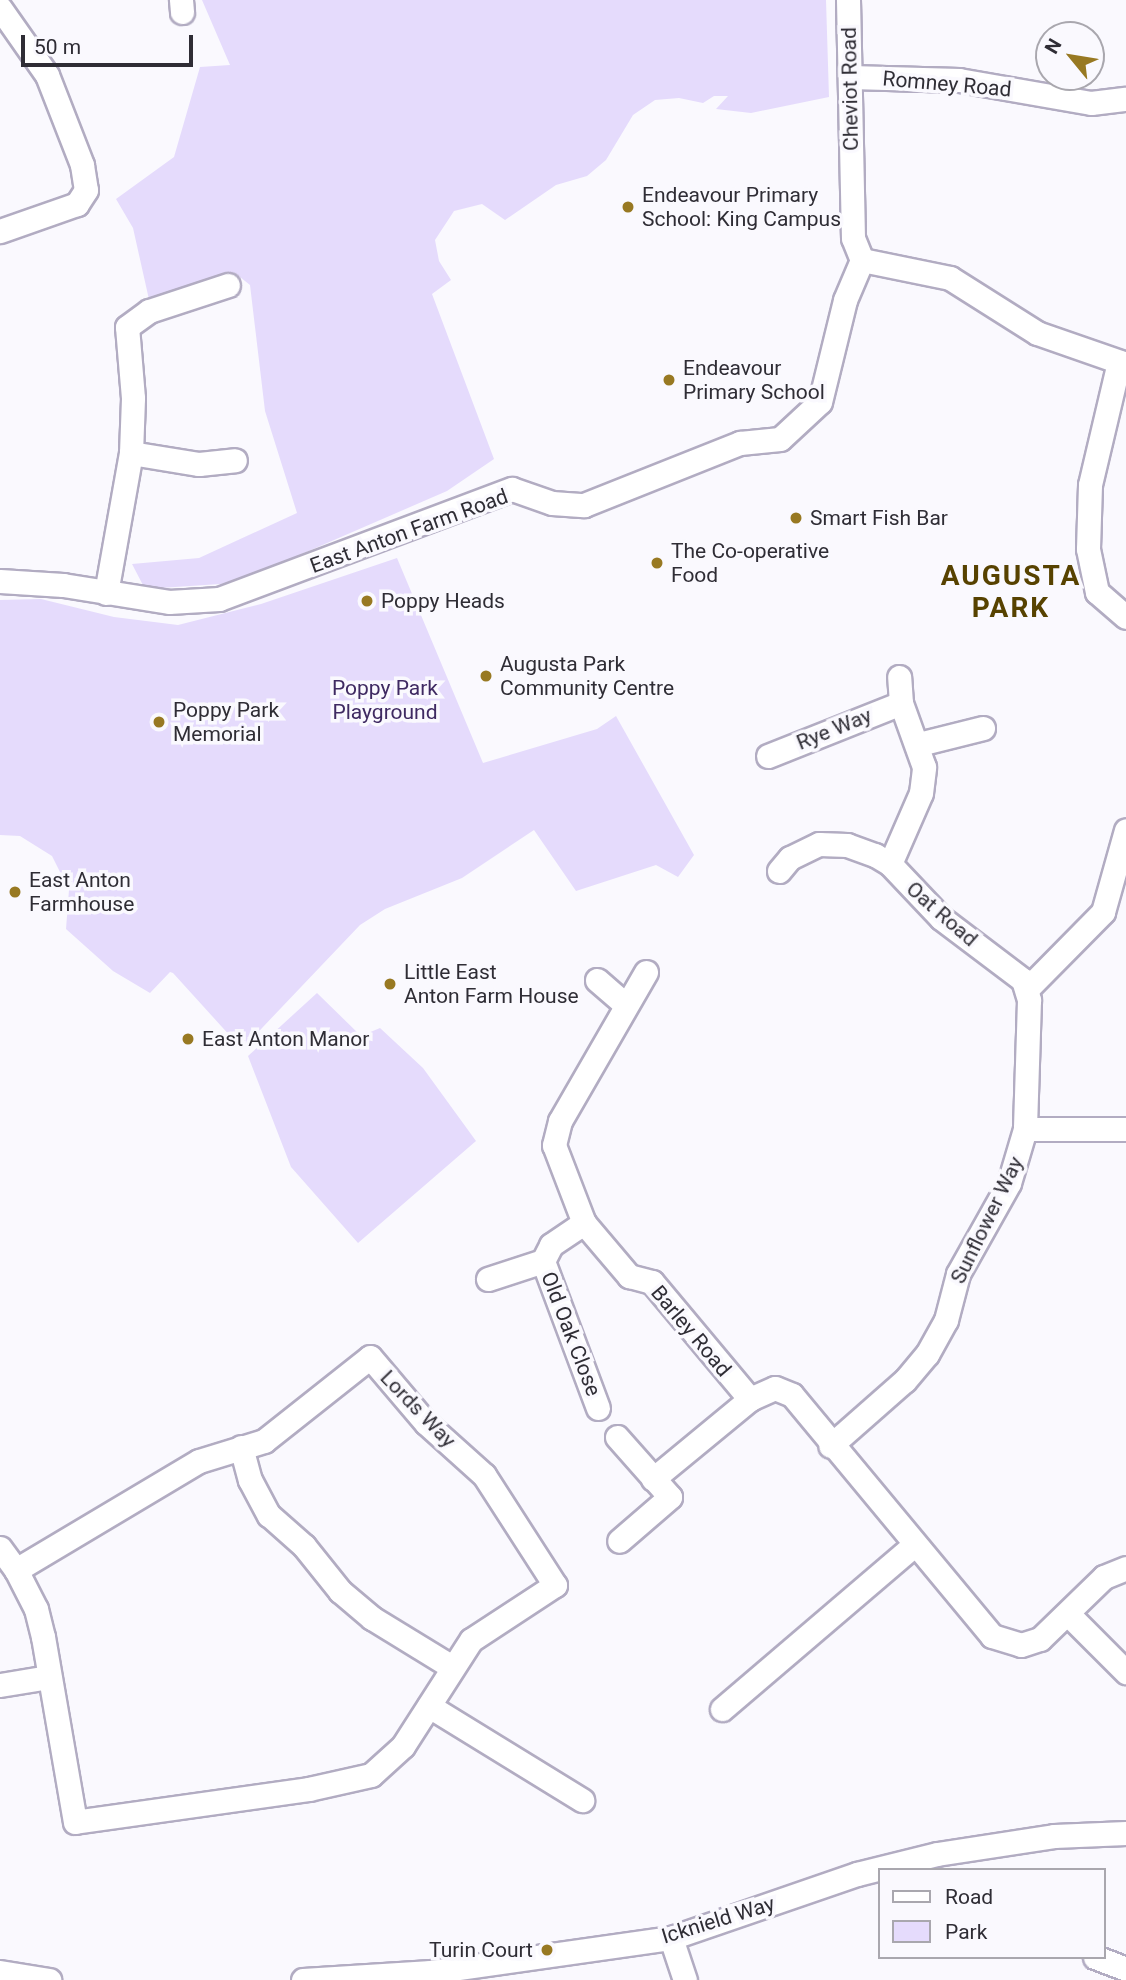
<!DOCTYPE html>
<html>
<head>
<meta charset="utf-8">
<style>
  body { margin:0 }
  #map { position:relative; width:1126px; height:1980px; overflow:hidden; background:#faf9fe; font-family:Roboto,sans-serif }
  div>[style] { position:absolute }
  .green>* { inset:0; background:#e5dbfc }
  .roads { filter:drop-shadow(2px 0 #b2acc2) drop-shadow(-2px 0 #b2acc2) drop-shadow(0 2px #b2acc2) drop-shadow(0 -2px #b2acc2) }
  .minor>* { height:23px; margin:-11.5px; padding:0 11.5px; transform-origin:11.5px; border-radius:11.5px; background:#fff }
  .dots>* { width:19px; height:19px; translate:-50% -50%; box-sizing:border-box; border:4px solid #faf9fe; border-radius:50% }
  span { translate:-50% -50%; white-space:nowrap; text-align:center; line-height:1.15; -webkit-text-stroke:7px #faf9fe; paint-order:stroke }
  .street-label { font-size:21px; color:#2f2d35 }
  .poi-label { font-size:21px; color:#2f2d35 }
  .left { translate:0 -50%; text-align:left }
  .right { translate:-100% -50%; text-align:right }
  .park-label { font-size:21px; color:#3f2a62 }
  .district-label { font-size:28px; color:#574200; font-weight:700; letter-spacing:2px }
  .legend { position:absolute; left:878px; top:1868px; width:228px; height:91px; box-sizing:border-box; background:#faf9fe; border:2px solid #a9a7ae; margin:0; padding:9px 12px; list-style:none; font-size:21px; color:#2f2d35 }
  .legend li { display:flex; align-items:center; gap:14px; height:35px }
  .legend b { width:35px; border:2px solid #a9a7ae }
  .north { position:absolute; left:1035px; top:21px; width:70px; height:70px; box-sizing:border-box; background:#faf9fe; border:2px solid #a9a7ae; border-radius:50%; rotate:300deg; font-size:19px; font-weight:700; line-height:28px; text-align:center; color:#2f2d35 }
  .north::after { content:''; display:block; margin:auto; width:24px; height:32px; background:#987922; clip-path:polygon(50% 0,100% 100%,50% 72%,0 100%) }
  .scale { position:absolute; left:21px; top:35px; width:172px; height:32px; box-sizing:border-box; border:4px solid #2f2d35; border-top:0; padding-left:9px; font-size:21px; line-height:24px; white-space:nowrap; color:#2f2d35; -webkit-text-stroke:5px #faf9fe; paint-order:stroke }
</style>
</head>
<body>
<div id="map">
  <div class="green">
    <i style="clip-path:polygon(202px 0,826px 0,829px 97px,751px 113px,716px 109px,728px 96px,714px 96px,703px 103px,679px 98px,655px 100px,633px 115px,606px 160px,587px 176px,556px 185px,505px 220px,482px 204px,454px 211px,435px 240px,439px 261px,451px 280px,432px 294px,494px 459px,447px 491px,235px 583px,145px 589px,132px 564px,199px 558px,297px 513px,265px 411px,250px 285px,235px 273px,150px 304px,133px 228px,116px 199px,174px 157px,200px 67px,230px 65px)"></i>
    <i style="clip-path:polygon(397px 558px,483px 763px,597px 729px,616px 716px,694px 855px,678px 877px,656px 865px,576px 891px,534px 830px,462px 878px,385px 909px,360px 925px,242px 1049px,173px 973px,170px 972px,150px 993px,113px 971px,66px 929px,69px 890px,52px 856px,20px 836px,0 835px,0 600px,41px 599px,114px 617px,178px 625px,261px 604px)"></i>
    <i style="clip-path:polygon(317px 993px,361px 1036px,380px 1028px,423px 1068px,476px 1141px,358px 1243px,291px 1167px,248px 1056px)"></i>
  </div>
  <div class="roads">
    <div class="minor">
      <i style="left:181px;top:0;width:12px;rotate:85deg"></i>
      <i style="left:848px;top:0;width:238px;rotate:88.8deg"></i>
      <i style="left:853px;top:238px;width:24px;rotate:68deg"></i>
      <i style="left:0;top:8px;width:82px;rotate:55deg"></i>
      <i style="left:47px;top:75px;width:97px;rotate:68.7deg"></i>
      <i style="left:82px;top:165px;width:25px;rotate:81deg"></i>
      <i style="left:86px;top:190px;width:17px;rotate:123deg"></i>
      <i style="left:77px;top:204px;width:82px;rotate:160.7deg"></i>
      <i style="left:850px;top:77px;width:109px;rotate:1.6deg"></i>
      <i style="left:959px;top:80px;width:134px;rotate:9.9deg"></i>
      <i style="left:1091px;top:103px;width:35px;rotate:-7deg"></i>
      <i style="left:1119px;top:362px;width:126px;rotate:103.3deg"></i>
      <i style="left:1090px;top:485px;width:64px;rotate:91.8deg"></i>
      <i style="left:1088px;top:549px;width:44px;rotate:78.2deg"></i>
      <i style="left:1097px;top:592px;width:38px;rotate:41deg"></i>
      <i style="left:131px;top:453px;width:69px;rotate:9.2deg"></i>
      <i style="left:199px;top:464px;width:36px;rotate:-6deg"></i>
      <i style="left:0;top:581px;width:63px;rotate:3.6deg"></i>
      <i style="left:63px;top:585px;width:107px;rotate:9.1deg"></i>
      <i style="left:169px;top:602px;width:50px;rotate:-3.4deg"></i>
      <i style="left:219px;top:599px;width:313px;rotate:-20.6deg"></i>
      <i style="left:512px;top:489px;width:42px;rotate:19.3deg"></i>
      <i style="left:552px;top:503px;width:32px;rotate:4deg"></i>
      <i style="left:584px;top:505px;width:168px;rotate:-21.7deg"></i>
      <i style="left:740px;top:443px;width:40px;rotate:-5.7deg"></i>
      <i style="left:780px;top:439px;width:54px;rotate:-42.8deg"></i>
      <i style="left:820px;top:402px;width:105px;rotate:-76.2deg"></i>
      <i style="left:845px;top:300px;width:43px;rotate:-67deg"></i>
      <i style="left:862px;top:260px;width:90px;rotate:11.6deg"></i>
      <i style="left:950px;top:278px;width:103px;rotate:32.3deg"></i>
      <i style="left:1037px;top:333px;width:94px;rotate:19.2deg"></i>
      <i style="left:106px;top:593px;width:142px;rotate:-79.9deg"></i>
      <i style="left:131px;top:453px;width:55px;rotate:-87.9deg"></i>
      <i style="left:133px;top:398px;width:71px;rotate:-94.8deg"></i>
      <i style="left:127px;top:327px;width:27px;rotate:-36deg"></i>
      <i style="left:149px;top:311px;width:83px;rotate:-18.2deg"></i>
      <i style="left:919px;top:744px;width:66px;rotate:-14deg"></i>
      <i style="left:768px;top:756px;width:143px;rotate:-21.7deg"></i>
      <i style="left:890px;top:864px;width:77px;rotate:-66.4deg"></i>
      <i style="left:921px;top:793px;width:26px;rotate:-83deg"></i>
      <i style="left:924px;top:767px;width:68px;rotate:-109.8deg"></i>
      <i style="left:901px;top:703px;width:26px;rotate:-94deg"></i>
      <i style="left:779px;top:871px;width:17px;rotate:-50deg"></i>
      <i style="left:790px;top:858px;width:32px;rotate:-26deg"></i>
      <i style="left:819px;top:844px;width:28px;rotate:2deg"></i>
      <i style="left:847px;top:845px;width:30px;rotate:20deg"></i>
      <i style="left:875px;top:855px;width:17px;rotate:31deg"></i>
      <i style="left:890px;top:864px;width:74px;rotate:46.6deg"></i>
      <i style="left:941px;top:918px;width:103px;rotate:37.1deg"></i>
      <i style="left:1023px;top:980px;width:21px;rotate:73deg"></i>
      <i style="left:1029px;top:1000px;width:129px;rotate:91.8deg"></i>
      <i style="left:1025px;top:1129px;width:56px;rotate:106.5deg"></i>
      <i style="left:1009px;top:1183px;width:104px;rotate:119.3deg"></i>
      <i style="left:958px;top:1274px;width:48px;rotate:104.6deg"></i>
      <i style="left:946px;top:1320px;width:39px;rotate:119deg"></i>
      <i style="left:927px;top:1354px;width:35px;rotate:130deg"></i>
      <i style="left:904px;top:1381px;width:98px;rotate:138.7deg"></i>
      <i style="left:646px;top:972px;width:172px;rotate:120deg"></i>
      <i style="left:560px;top:1121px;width:25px;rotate:104deg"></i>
      <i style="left:554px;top:1145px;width:84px;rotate:69deg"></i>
      <i style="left:584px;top:1223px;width:70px;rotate:49.7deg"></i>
      <i style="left:629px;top:1276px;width:24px;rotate:15deg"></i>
      <i style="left:652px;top:1282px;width:153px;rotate:50.1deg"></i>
      <i style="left:750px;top:1399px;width:27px;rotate:-24deg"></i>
      <i style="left:775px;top:1388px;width:18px;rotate:22deg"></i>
      <i style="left:792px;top:1395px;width:313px;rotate:50.3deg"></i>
      <i style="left:992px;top:1636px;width:30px;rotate:17deg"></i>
      <i style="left:1021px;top:1645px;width:20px;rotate:-18deg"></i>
      <i style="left:1040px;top:1639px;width:89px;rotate:-44.1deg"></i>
      <i style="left:1104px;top:1577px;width:24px;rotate:-22deg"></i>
      <i style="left:597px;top:980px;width:38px;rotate:41deg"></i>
      <i style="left:1028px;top:988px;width:107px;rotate:-45.4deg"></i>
      <i style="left:1103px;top:912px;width:85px;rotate:-74.3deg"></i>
      <i style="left:1025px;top:1129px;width:101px"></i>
      <i style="left:543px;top:1261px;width:157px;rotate:69.5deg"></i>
      <i style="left:488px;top:1279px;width:58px;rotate:-18.1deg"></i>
      <i style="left:543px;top:1261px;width:18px;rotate:-63deg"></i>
      <i style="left:551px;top:1245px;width:40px;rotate:-34deg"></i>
      <i style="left:370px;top:1357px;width:87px;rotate:49.7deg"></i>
      <i style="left:426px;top:1423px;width:78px;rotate:41.9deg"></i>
      <i style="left:484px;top:1475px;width:131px;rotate:57.2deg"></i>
      <i style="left:555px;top:1585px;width:100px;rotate:146.8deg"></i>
      <i style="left:471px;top:1640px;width:126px;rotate:122.7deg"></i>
      <i style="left:403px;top:1746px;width:43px;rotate:137.8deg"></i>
      <i style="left:371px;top:1775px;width:64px;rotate:167.3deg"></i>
      <i style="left:309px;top:1789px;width:236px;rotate:172deg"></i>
      <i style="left:75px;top:1822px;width:188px;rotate:-99.8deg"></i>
      <i style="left:43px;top:1637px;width:29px;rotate:-104deg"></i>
      <i style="left:36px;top:1609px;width:44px;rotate:-117.1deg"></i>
      <i style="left:16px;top:1570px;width:213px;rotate:-30.8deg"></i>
      <i style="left:199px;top:1461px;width:68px;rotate:-17.1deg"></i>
      <i style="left:264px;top:1441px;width:135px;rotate:-38.4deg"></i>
      <i style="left:617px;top:1437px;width:80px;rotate:48.5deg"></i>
      <i style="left:670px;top:1497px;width:67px;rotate:139.2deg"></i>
      <i style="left:241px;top:1447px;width:34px;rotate:75deg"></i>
      <i style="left:250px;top:1480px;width:40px;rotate:62deg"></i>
      <i style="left:269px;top:1515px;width:47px;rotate:41.5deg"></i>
      <i style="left:304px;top:1546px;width:58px;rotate:51.3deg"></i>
      <i style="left:340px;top:1591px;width:42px;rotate:40.2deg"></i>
      <i style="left:372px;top:1618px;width:94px;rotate:31.5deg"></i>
      <i style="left:653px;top:1479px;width:126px;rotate:-39.5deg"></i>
      <i style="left:0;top:1548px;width:27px;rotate:54deg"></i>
      <i style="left:1069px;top:1615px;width:81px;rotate:45deg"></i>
      <i style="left:0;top:1685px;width:50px;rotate:-9.3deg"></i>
      <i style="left:429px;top:1706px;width:180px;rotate:31.6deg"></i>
      <i style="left:722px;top:1709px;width:253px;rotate:-40.5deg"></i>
      <i style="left:671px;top:1938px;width:44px;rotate:71.6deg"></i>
      <i style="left:1095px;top:1957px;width:33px;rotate:21deg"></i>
      <i style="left:0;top:1972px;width:50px;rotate:9.3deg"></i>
      <i style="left:303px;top:1980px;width:128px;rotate:-3.6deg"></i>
      <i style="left:431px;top:1972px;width:242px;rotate:-8.1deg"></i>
      <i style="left:671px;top:1938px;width:197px;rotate:-19deg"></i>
      <i style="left:857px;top:1874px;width:82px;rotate:-14deg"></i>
      <i style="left:937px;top:1854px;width:118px;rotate:-8.7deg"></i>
      <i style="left:1054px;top:1836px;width:72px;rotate:-2.4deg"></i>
    </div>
  </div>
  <div class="dots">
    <i style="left:628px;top:207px;background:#987922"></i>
    <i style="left:669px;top:380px;background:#987922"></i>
    <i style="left:796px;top:518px;background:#987922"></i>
    <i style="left:657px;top:563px;background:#987922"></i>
    <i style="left:367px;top:601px;background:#987922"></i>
    <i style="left:486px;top:676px;background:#987922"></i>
    <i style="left:159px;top:722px;background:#987922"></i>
    <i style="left:15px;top:892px;background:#987922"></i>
    <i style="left:390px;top:984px;background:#987922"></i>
    <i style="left:188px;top:1039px;background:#987922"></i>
    <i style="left:547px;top:1950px;background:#987922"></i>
  </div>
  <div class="street-label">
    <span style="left:947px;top:84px;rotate:5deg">Romney Road</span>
    <span style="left:850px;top:89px;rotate:-91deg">Cheviot Road</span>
    <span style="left:409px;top:531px;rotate:-20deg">East Anton Farm Road</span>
    <span style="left:834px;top:729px;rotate:-22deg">Rye Way</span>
    <span style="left:942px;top:914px;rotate:41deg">Oat Road</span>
    <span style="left:987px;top:1220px;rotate:-64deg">Sunflower Way</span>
    <span style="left:691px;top:1331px;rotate:50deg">Barley Road</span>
    <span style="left:571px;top:1334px;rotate:69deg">Old Oak Close</span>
    <span style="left:418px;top:1409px;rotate:46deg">Lords Way</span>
    <span style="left:718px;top:1920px;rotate:-17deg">Icknield Way</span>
  </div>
  <div class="poi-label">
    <span class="left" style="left:642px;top:207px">Endeavour Primary<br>School: King Campus</span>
    <span class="left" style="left:683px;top:380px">Endeavour<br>Primary School</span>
    <span class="left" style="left:810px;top:518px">Smart Fish Bar</span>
    <span class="left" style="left:671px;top:563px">The Co-operative<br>Food</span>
    <span class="left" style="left:381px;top:601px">Poppy Heads</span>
    <span class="left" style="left:500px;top:676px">Augusta Park<br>Community Centre</span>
    <span class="left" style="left:173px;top:722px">Poppy Park<br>Memorial</span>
    <span class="left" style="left:29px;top:892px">East Anton<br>Farmhouse</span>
    <span class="left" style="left:404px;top:984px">Little East<br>Anton Farm House</span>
    <span class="left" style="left:202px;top:1039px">East Anton Manor</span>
    <span class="right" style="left:533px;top:1950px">Turin Court</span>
  </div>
  <div class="park-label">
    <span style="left:385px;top:700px">Poppy Park<br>Playground</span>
  </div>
  <div class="district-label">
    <span style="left:1011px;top:592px">AUGUSTA<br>PARK</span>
  </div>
  <ul class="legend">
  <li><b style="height:9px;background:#fff"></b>Road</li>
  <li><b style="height:19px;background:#e5dbfc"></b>Park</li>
  </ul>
  <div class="north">N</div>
  <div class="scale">50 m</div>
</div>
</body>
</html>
